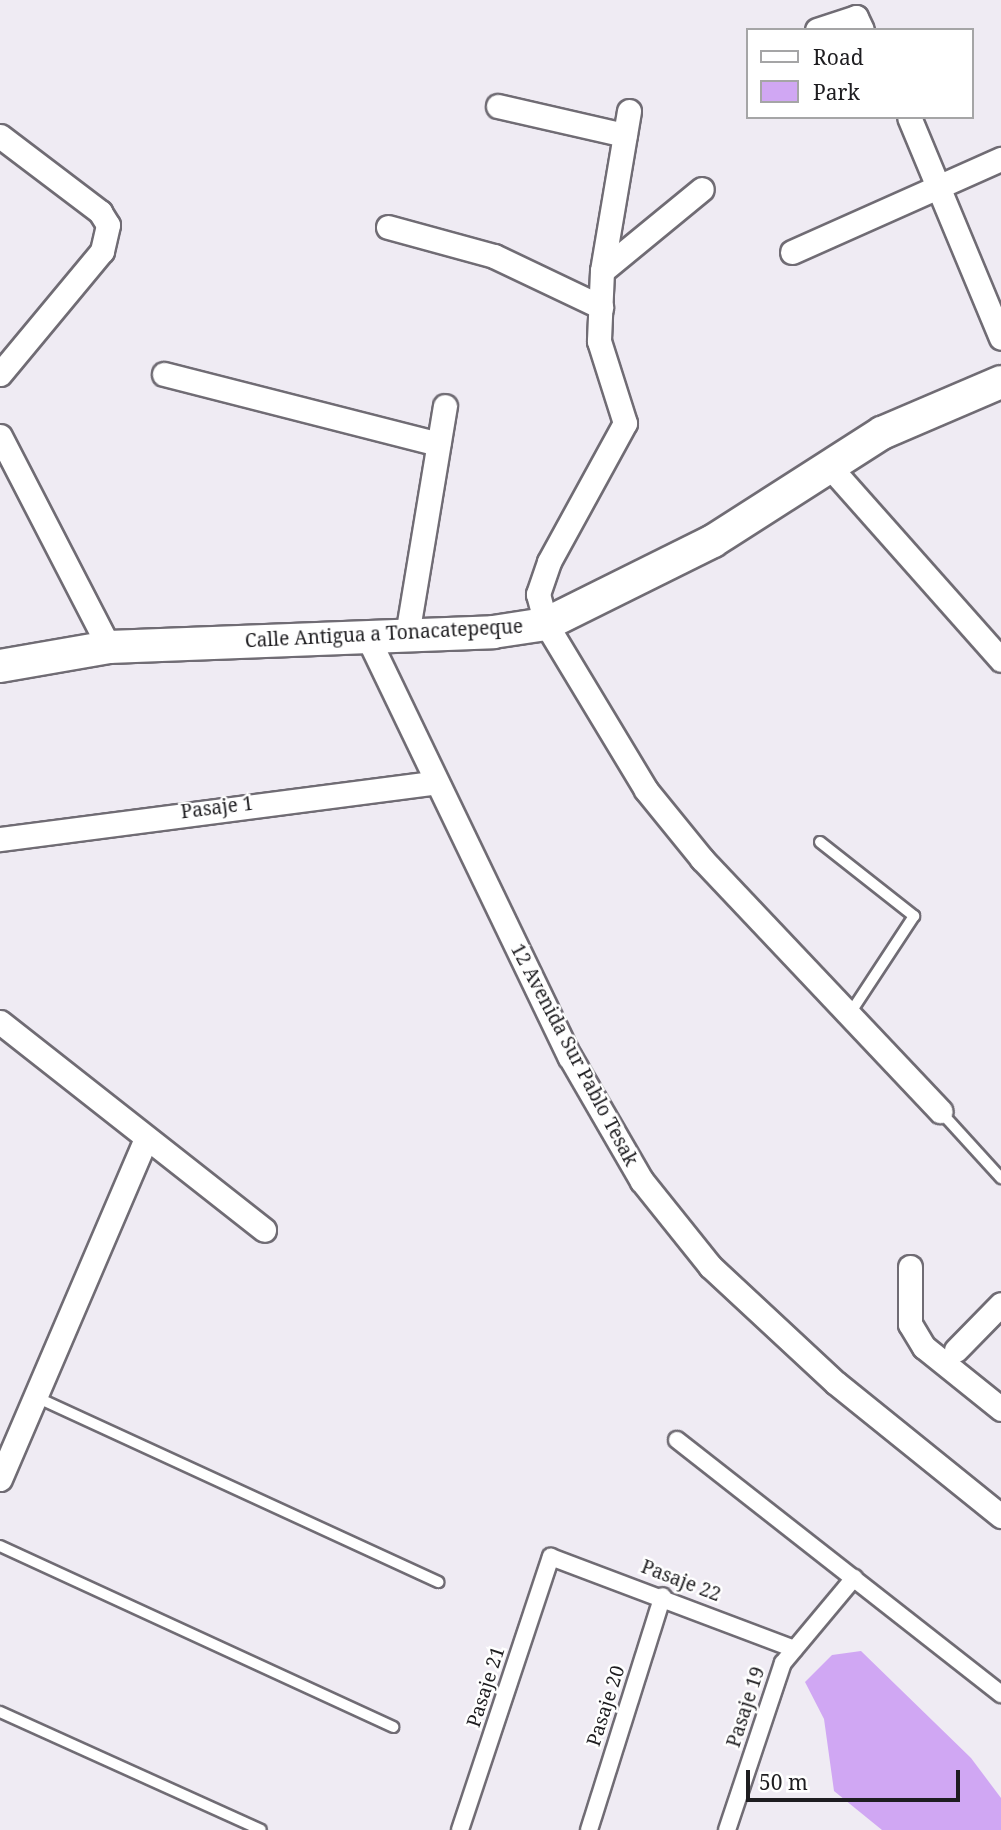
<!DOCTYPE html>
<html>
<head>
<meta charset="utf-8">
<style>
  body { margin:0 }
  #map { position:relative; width:1001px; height:1830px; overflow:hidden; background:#efebf3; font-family:"Noto Serif",serif }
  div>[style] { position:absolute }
  .green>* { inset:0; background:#d0a7f3 }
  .roads { filter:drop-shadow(2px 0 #706c74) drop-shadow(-2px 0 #706c74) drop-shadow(0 2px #706c74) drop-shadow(0 -2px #706c74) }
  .service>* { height:10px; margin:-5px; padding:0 5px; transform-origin:5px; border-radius:5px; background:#fff }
  .pedestrian>* { height:16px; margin:-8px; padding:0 8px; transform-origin:8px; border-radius:8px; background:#fff }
  .minor>* { height:23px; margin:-11.5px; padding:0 11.5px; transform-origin:11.5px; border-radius:11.5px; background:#fff }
  .secondary>* { height:32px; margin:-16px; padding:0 16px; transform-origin:16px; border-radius:16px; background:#fff }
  span { translate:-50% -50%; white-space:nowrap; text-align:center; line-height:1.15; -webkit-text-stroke:5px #fff; paint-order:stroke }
  .street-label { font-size:19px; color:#1e1d20 }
  .legend { position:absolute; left:746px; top:28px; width:228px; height:91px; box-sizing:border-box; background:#fff; border:2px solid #a5a5a6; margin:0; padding:9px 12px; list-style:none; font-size:21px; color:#1e1d20 }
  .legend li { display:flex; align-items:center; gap:14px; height:35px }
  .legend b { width:35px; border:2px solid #a5a5a6 }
  .scale { position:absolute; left:746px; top:1770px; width:214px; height:32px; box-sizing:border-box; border:4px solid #1e1d20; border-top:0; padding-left:9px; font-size:21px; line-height:24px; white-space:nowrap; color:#1e1d20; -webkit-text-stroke:5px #fff; paint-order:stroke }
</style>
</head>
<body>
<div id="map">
  <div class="green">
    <i style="clip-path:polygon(861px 1651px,971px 1758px,1001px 1798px,1001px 1830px,882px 1830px,834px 1791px,824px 1719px,805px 1682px,832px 1655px)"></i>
  </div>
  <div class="roads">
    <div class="service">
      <i style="left:820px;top:842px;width:120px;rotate:38.2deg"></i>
      <i style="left:914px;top:916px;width:118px;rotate:123.3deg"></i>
      <i style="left:940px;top:1111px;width:91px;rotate:47.7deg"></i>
      <i style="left:36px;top:1397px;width:443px;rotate:24.7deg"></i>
      <i style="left:0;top:1546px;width:433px;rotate:24.7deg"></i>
      <i style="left:0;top:1712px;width:286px;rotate:24.3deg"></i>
    </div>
    <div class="pedestrian">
      <i style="left:677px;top:1440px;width:412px;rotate:38.1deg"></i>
      <i style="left:460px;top:1830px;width:288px;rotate:-71.6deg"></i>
      <i style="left:551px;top:1557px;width:260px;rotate:20.7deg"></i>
      <i style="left:589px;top:1830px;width:245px;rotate:-72.5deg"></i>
      <i style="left:727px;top:1830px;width:176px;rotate:-71.5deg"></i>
      <i style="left:783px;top:1663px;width:111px;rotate:-50.1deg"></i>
    </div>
    <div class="minor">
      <i style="left:817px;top:30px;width:41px;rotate:-18.4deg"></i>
      <i style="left:856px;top:17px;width:14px;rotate:65deg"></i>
      <i style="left:498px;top:106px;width:130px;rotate:12.9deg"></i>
      <i style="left:629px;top:111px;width:162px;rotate:99.6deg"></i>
      <i style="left:602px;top:271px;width:70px;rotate:92.5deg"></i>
      <i style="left:599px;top:341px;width:86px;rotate:72.4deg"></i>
      <i style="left:625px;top:423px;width:158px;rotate:118.7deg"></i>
      <i style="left:549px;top:562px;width:34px;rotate:109deg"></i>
      <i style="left:538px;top:594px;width:31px;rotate:75deg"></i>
      <i style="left:546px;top:624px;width:194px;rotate:58.9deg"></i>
      <i style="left:646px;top:790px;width:89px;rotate:50.9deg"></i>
      <i style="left:702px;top:859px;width:347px;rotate:46.6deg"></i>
      <i style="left:909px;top:117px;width:239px;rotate:67.4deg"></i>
      <i style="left:0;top:136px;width:126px;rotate:37.2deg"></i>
      <i style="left:100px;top:212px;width:15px;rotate:58deg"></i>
      <i style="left:108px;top:225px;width:27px;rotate:103deg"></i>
      <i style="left:102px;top:251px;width:160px;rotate:129.7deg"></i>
      <i style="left:388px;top:227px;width:110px;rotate:15.3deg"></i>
      <i style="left:494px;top:256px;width:119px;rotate:25.5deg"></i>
      <i style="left:792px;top:252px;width:229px;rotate:-24deg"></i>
      <i style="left:602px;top:271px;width:129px;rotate:-39.4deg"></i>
      <i style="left:164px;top:374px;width:283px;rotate:14.3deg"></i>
      <i style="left:0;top:436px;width:237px;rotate:62.7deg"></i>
      <i style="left:829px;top:466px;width:259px;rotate:48.4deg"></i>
      <i style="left:407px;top:635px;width:232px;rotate:-80.6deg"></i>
      <i style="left:367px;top:636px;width:467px;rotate:64.3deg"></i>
      <i style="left:570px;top:1057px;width:143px;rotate:59.9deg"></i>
      <i style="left:642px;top:1181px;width:109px;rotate:51.3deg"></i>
      <i style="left:710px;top:1266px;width:172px;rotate:42.9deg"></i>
      <i style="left:836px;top:1383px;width:212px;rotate:38.9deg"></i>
      <i style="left:0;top:839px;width:438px;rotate:-7.4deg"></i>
      <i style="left:0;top:1022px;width:336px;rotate:38.2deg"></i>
      <i style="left:910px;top:1267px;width:57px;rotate:90deg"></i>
      <i style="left:910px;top:1324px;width:27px;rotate:59deg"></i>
      <i style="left:924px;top:1347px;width:99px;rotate:38.8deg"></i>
      <i style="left:956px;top:1350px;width:64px;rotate:-45.6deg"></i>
      <i style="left:0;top:1479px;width:370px;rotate:-66.8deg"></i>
    </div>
    <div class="secondary">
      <i style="left:0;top:666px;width:111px;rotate:-9.9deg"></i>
      <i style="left:109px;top:647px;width:384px;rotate:-2.2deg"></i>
      <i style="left:493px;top:632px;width:54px;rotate:-8.6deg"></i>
      <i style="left:546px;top:624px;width:186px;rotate:-26.4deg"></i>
      <i style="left:713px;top:541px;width:201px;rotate:-32.6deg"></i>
      <i style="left:882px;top:433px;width:129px;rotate:-23.2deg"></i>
    </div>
  </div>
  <div class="street-label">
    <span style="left:384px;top:634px;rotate:-3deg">Calle Antigua a Tonacatepeque</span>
    <span style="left:217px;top:808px;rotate:-7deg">Pasaje 1</span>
    <span style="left:574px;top:1055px;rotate:62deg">12 Avenida Sur Pablo Tesak</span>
    <span style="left:681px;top:1581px;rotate:21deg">Pasaje 22</span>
    <span style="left:486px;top:1687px;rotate:-72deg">Pasaje 21</span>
    <span style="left:606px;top:1706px;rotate:-72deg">Pasaje 20</span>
    <span style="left:746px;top:1707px;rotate:-72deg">Pasaje 19</span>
  </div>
  <ul class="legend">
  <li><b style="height:9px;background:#fff"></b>Road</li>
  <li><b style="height:19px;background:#d0a7f3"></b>Park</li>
  </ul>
  <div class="scale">50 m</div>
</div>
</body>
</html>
